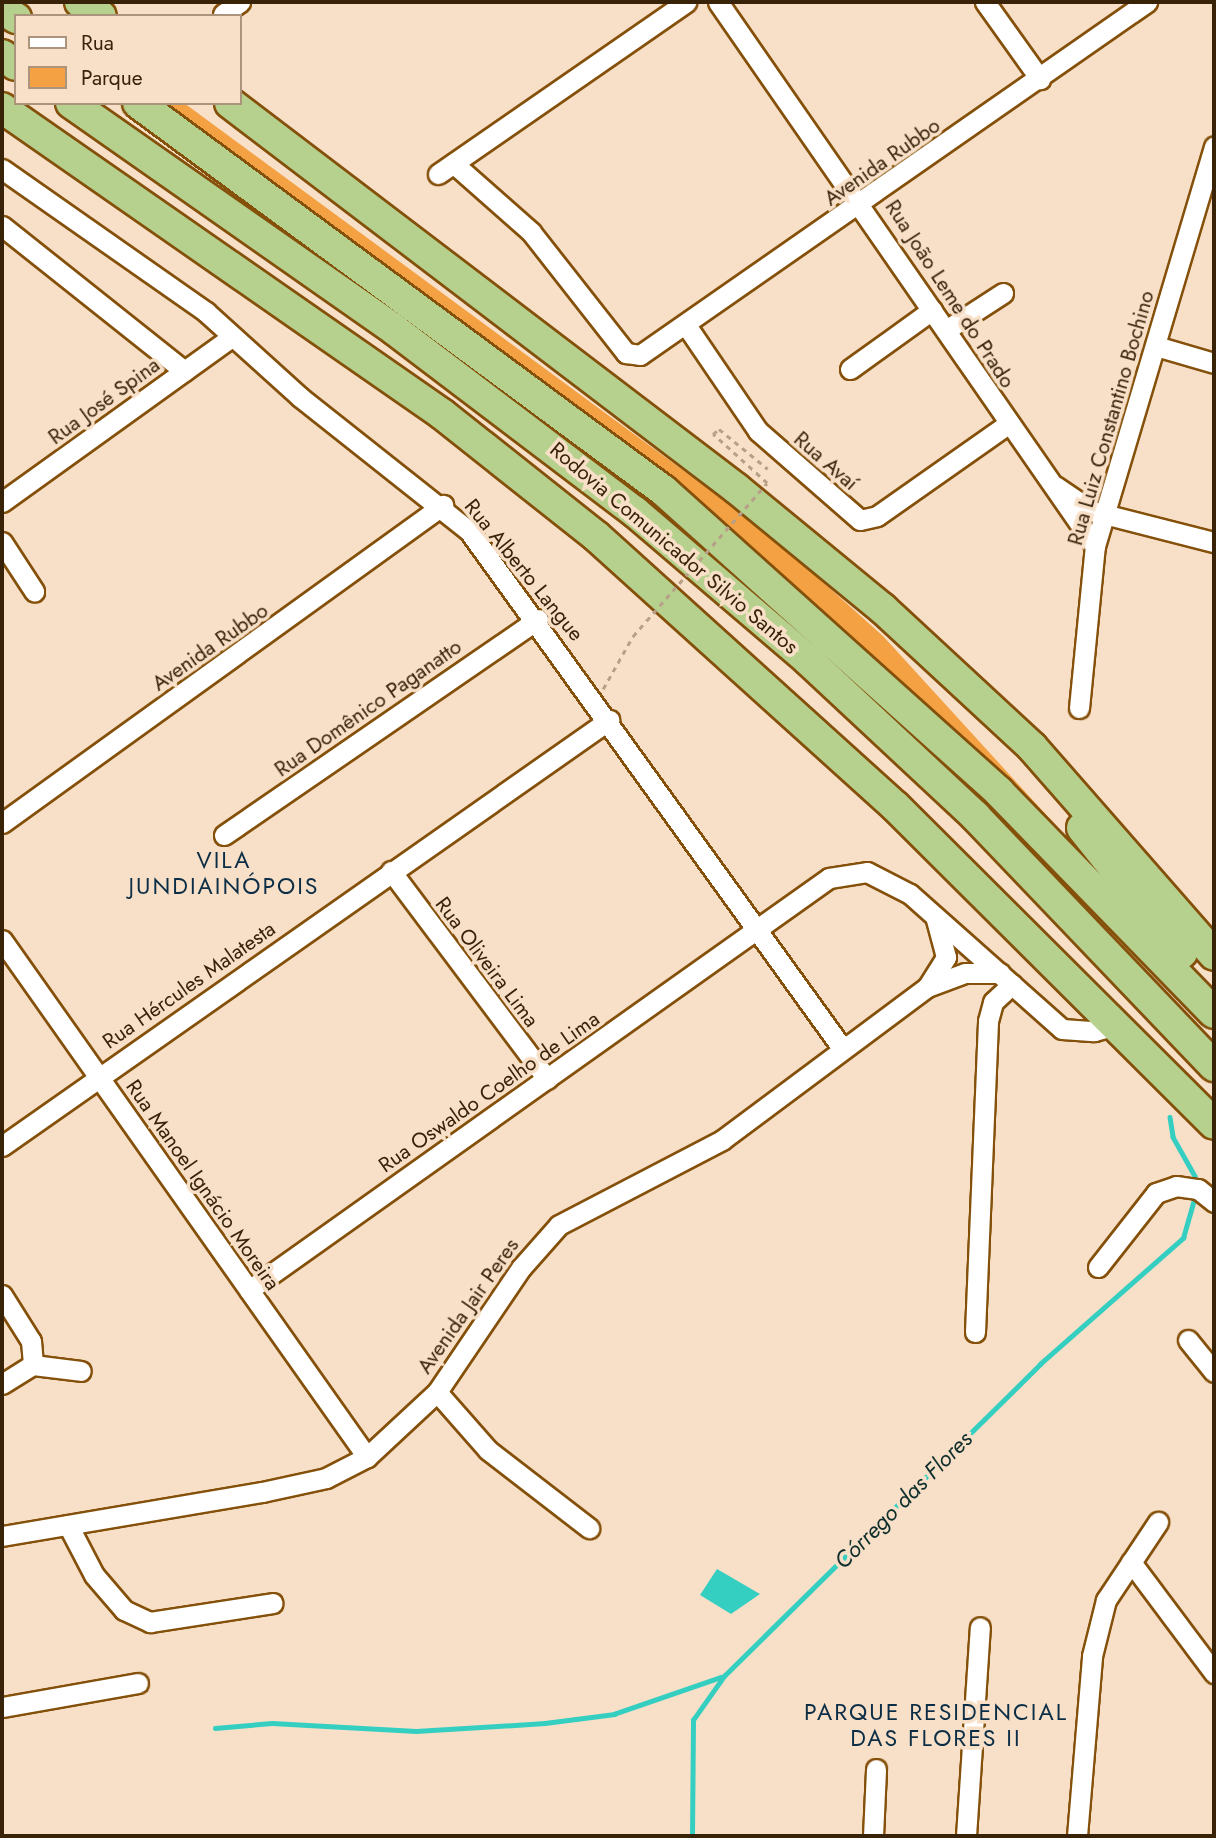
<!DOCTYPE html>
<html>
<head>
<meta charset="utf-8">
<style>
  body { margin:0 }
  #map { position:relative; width:1216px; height:1838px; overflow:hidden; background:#f8e0c8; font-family:Jost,sans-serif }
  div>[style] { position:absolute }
  .green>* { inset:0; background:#f3a143 }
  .water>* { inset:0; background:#35cfc1 }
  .stream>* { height:4.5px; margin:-2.25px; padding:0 2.25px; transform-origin:2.25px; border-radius:2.25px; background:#35cfc1 }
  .path>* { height:2.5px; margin-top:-1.25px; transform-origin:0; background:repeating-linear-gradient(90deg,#b7a087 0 5px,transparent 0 10px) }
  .roads { filter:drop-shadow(2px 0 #84500a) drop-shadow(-2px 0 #84500a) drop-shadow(0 2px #84500a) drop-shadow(0 -2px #84500a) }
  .minor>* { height:19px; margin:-9.5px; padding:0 9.5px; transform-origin:9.5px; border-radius:9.5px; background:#fff }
  .highway>* { height:30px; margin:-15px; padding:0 15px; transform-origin:15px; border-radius:15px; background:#b6d08e }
  .path-bridge>* { height:2.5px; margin-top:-1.25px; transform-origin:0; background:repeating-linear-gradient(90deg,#b7a087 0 5px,transparent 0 10px) }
  span { translate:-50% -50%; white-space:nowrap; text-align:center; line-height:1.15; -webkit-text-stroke:7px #f8e0c8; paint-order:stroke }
  .street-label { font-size:21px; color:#382208 }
  .neighbourhood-label { font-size:23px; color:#0c2d46; letter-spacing:2px }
  .water-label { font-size:23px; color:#102f2c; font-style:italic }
  .frame { position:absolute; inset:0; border:4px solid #382208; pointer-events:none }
  .legend { position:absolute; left:14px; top:14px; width:228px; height:91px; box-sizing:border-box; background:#f8e0c8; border:2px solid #ab947b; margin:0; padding:9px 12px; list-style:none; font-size:21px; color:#382208 }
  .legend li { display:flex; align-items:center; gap:14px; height:35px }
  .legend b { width:35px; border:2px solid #ab947b }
</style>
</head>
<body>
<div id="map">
  <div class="green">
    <i style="clip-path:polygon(147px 103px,184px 103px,767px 532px,883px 636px,1061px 831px,1046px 825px,620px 444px,486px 340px)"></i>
  </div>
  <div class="water">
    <i style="clip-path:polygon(717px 1569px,760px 1594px,731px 1614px,700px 1595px)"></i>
  </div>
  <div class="stream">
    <i style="left:1170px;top:1117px;width:20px;rotate:81deg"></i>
    <i style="left:1173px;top:1137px;width:45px;rotate:60.6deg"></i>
    <i style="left:215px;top:1728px;width:57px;rotate:-5deg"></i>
    <i style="left:272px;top:1723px;width:144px;rotate:3.2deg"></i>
    <i style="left:416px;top:1731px;width:129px;rotate:-3.5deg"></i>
    <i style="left:545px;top:1723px;width:70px;rotate:-7.4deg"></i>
    <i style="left:614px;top:1714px;width:113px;rotate:-19.1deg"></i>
    <i style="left:692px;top:1836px;width:116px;rotate:-89.5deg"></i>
    <i style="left:693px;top:1720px;width:54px;rotate:-54.8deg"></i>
    <i style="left:724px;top:1676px;width:444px;rotate:-44.6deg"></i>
    <i style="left:1040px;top:1364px;width:191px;rotate:-41.4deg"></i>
    <i style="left:1183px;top:1238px;width:37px;rotate:-74deg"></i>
  </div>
  <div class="path">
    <i style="left:603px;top:689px;width:61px;rotate:-60.5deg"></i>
  </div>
  <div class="roads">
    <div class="minor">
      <i style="left:718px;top:2px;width:662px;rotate:55.28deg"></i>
      <i style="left:985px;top:2px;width:95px;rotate:54.5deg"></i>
      <i style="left:223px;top:14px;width:21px;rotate:-35deg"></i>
      <i style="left:454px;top:164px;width:103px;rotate:41.4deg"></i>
      <i style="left:531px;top:232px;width:154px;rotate:51.9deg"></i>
      <i style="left:626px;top:353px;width:14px;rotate:8deg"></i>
      <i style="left:640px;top:355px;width:618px;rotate:-34.85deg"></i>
      <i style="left:2px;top:169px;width:249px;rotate:35deg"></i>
      <i style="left:206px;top:312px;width:127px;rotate:42.1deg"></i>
      <i style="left:300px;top:397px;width:216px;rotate:38.4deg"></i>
      <i style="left:469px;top:531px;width:638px;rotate:54.19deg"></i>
      <i style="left:438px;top:174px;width:302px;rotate:-34.7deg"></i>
      <i style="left:2px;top:226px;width:233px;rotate:38.5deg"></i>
      <i style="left:686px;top:325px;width:128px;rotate:55.8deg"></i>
      <i style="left:758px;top:431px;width:135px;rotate:41.1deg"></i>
      <i style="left:860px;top:520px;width:17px;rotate:-13deg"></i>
      <i style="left:877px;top:516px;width:160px;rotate:-35.1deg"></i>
      <i style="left:946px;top:330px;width:68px;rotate:-33deg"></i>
      <i style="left:1156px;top:346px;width:60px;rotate:16.3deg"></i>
      <i style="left:850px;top:369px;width:101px;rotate:-35.7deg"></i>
      <i style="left:1055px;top:486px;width:45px;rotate:34deg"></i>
      <i style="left:1092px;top:511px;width:126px;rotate:14.3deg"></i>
      <i style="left:2px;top:502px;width:283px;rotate:-35.7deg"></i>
      <i style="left:2px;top:542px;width:59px;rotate:56.9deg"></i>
      <i style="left:1079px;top:708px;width:163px;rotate:-84.4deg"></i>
      <i style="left:1095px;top:546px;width:417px;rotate:-73.4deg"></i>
      <i style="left:2px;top:823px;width:544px;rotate:-35.79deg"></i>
      <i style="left:224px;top:835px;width:381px;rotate:-34.5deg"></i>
      <i style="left:391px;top:871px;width:260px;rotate:53.1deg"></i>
      <i style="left:2px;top:940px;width:633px;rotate:54.78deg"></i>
      <i style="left:928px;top:986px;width:34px;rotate:-58deg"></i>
      <i style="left:946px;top:957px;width:39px;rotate:-105deg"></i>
      <i style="left:2px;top:1146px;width:742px;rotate:-35.06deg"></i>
      <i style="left:1098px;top:1267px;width:94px;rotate:-51.9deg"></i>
      <i style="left:1156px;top:1193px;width:21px;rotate:-19deg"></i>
      <i style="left:1176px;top:1186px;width:22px;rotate:8deg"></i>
      <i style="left:1198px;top:1189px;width:21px;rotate:39deg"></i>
      <i style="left:249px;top:1290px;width:711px;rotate:-35.39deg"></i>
      <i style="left:829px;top:878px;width:38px;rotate:-9deg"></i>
      <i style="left:867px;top:872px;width:48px;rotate:27.1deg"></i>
      <i style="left:910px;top:894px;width:203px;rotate:41.6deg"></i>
      <i style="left:1062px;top:1029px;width:32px;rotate:4deg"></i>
      <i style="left:1094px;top:1031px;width:27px;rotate:-15deg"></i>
      <i style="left:2px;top:1295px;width:54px;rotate:57.8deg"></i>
      <i style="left:31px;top:1341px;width:24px;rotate:85deg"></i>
      <i style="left:975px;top:1332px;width:311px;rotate:-87.6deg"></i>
      <i style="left:988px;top:1021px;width:20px;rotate:-75deg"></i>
      <i style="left:993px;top:1002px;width:26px;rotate:-43deg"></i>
      <i style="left:1188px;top:1340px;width:41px;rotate:50.9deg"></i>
      <i style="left:33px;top:1365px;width:48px;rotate:7.1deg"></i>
      <i style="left:2px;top:1384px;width:36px;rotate:-32deg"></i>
      <i style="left:437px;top:1392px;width:77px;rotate:48.7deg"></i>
      <i style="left:488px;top:1450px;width:128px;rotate:37.7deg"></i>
      <i style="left:68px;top:1525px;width:56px;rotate:62.5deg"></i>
      <i style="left:94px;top:1575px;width:46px;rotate:49.4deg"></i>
      <i style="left:124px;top:1610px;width:29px;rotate:25deg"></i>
      <i style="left:150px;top:1622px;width:124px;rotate:-8.8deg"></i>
      <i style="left:2px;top:1536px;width:264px;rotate:-9.6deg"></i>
      <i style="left:262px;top:1492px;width:66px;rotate:-12.3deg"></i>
      <i style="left:326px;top:1478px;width:46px;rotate:-27.1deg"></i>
      <i style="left:367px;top:1457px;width:96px;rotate:-42.9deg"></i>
      <i style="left:437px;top:1392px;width:150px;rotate:-55.9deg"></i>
      <i style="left:521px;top:1268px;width:57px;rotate:-48.5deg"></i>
      <i style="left:559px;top:1225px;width:184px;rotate:-27.5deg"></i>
      <i style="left:722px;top:1140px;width:256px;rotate:-36.7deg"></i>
      <i style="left:927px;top:987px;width:40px;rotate:-20.2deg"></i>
      <i style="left:965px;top:973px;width:35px"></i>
      <i style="left:1131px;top:1562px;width:139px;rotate:53.2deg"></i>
      <i style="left:2px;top:1707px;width:138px;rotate:-10deg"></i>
      <i style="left:873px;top:1836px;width:67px;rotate:-87.4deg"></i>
      <i style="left:966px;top:1836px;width:209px;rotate:-86.2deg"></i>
      <i style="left:1077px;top:1836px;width:181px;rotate:-85.2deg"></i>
      <i style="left:1092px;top:1656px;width:58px;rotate:-76deg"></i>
      <i style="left:1106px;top:1600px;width:94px;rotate:-56.3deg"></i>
    </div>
    <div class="highway">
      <i style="left:80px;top:2px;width:25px;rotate:34deg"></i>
      <i style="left:2px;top:9px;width:17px;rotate:33deg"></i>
      <i style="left:2px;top:55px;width:17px;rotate:36deg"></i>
      <i style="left:71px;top:103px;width:396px;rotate:35deg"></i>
      <i style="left:395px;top:330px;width:301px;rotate:37.2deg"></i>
      <i style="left:635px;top:512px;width:228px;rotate:40.5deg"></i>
      <i style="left:808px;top:660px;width:229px;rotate:43deg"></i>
      <i style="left:975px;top:816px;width:346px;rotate:46.3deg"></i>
      <i style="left:138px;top:103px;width:654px;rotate:36.41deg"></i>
      <i style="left:664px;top:491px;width:450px;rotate:41.9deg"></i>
      <i style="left:999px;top:792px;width:308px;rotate:45.8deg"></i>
      <i style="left:230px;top:103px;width:637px;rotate:37.28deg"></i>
      <i style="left:737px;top:489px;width:188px;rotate:39.4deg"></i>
      <i style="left:882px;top:608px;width:205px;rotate:42.8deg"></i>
      <i style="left:1032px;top:747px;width:276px;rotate:48.8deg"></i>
      <i style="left:2px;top:108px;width:536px;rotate:34.82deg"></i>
      <i style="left:442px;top:414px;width:196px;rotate:38.4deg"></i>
      <i style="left:596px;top:536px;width:403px;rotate:42.1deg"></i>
      <i style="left:895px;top:806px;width:450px;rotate:44.9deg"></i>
      <i style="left:1082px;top:828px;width:160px;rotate:51.3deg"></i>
    </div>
  </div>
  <div class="path-bridge">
    <i style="left:633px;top:636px;width:203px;rotate:-48.8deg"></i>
    <i style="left:767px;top:483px;width:73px;rotate:-137.8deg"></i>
    <i style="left:713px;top:434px;width:8px;rotate:-40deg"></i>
    <i style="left:719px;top:429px;width:63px;rotate:39.2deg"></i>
  </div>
  <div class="street-label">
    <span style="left:882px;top:162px;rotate:-35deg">Avenida Rubbo</span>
    <span style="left:950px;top:294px;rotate:57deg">Rua João Leme do Prado</span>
    <span style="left:104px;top:401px;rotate:-36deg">Rua José Spina</span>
    <span style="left:1111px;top:418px;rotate:-74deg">Rua Luiz Constantino Bochino</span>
    <span style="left:826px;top:461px;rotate:41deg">Rua Avaí</span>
    <span style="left:674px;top:548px;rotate:40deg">Rodovia Comunicador Silvio Santos</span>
    <span style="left:524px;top:570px;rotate:51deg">Rua Alberto Langue</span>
    <span style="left:210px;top:647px;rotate:-35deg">Avenida Rubbo</span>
    <span style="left:368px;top:708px;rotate:-35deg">Rua Domênico Paganatto</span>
    <span style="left:487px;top:962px;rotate:53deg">Rua Oliveira Lima</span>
    <span style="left:189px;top:985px;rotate:-35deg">Rua Hércules Malatesta</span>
    <span style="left:489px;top:1092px;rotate:-35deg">Rua Oswaldo Coelho de Lima</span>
    <span style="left:203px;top:1185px;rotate:55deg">Rua Manoel Ignácio Moreira</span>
    <span style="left:468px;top:1306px;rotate:-55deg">Avenida Jair Peres</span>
  </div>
  <div class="neighbourhood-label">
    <span style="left:224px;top:873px">VILA<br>JUNDIAINÓPOIS</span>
    <span style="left:936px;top:1725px">PARQUE RESIDENCIAL<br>DAS FLORES II</span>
  </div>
  <div class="water-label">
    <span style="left:903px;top:1500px;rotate:-45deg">Córrego das Flores</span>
  </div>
  <div class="frame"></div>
  <ul class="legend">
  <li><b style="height:9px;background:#fff"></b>Rua</li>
  <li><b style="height:19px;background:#f3a143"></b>Parque</li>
  </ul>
</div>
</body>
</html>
